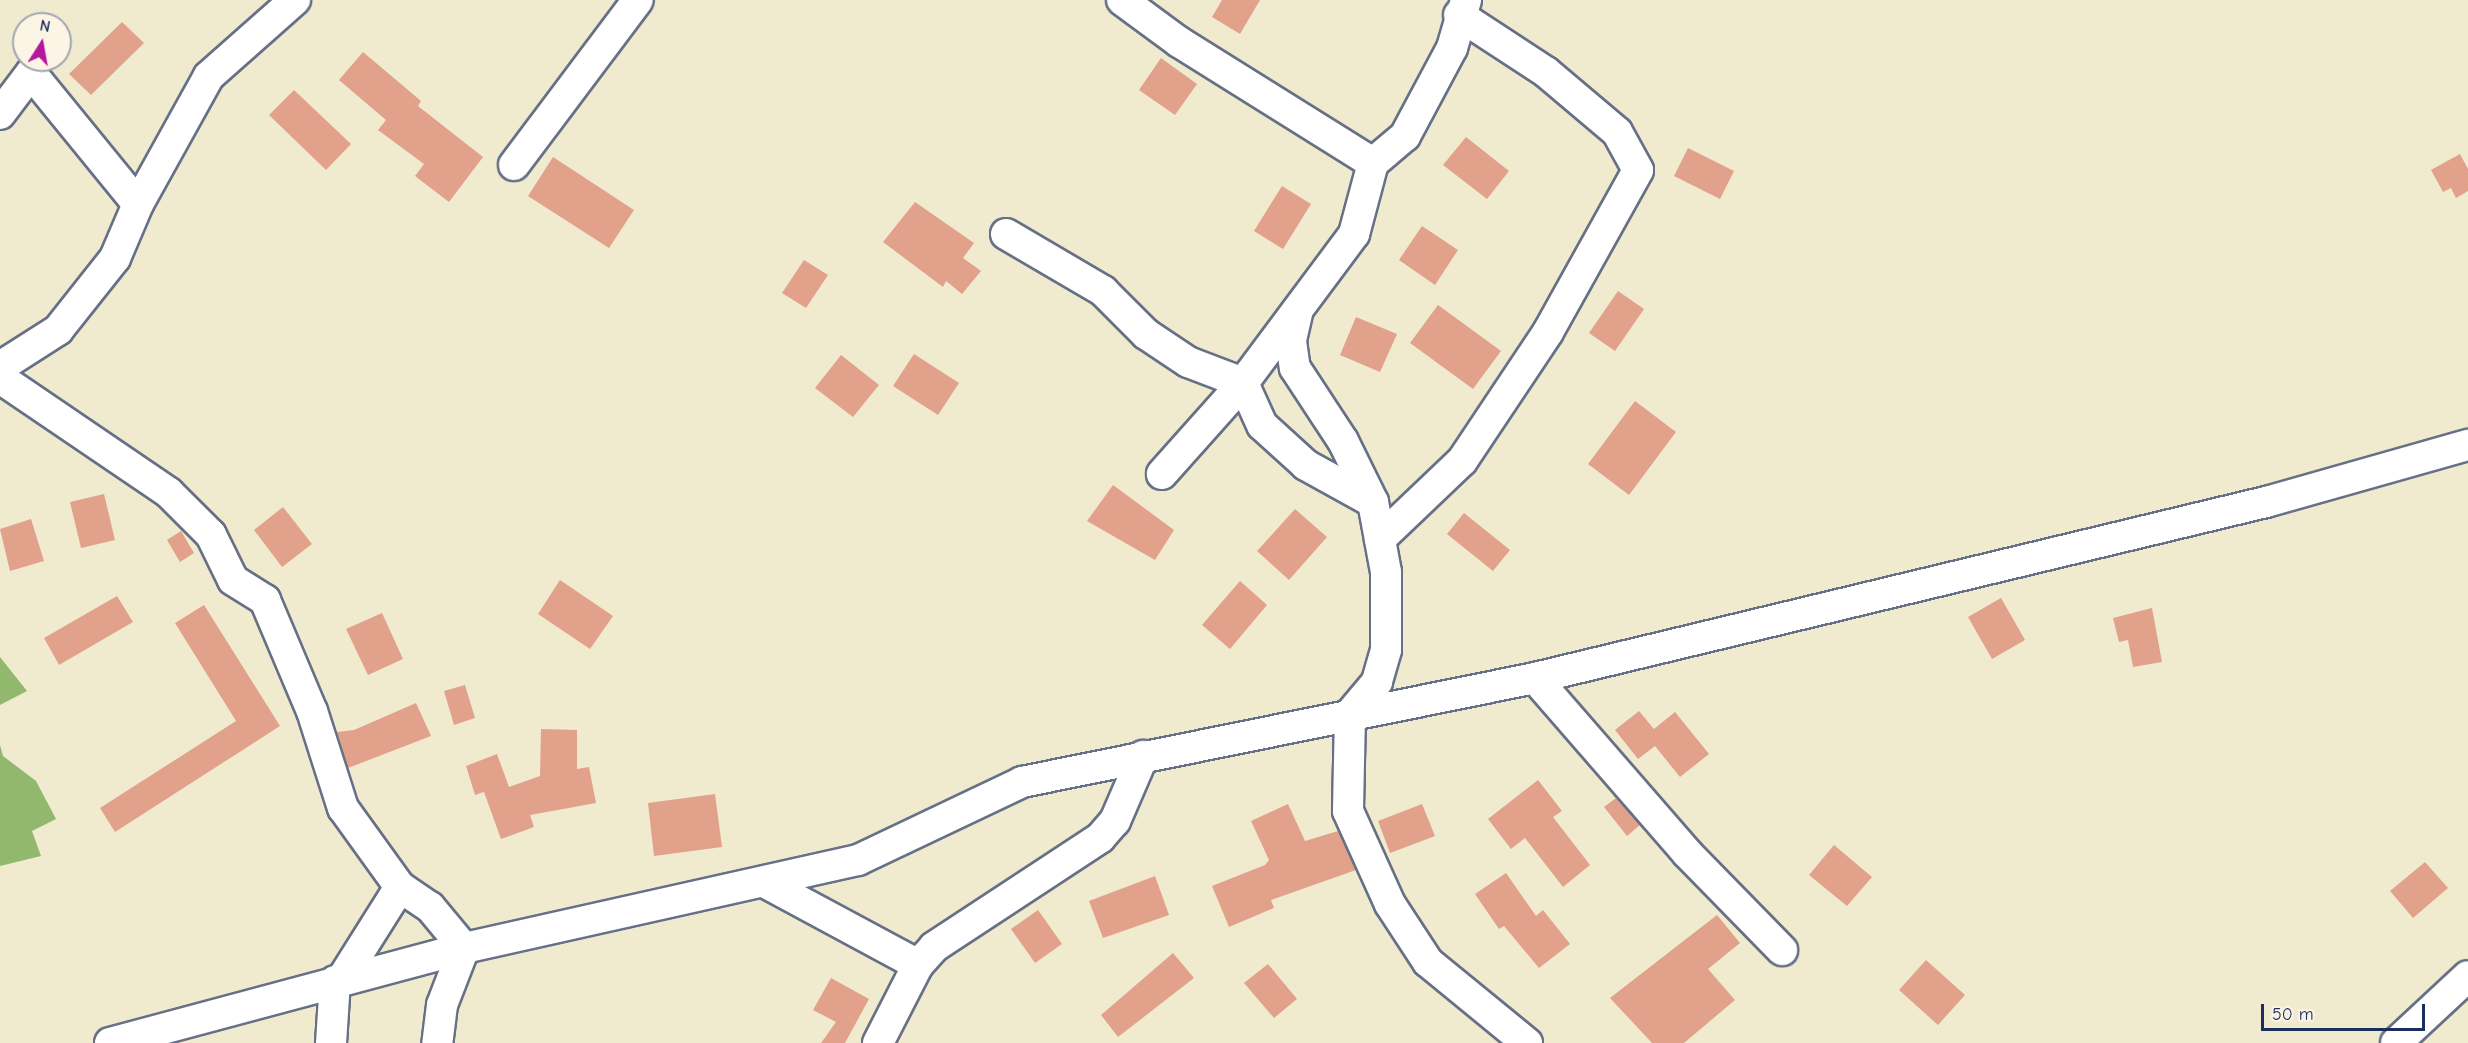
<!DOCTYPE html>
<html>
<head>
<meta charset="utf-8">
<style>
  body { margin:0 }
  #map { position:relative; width:2468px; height:1043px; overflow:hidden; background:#f0eacf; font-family:"Comic Neue",sans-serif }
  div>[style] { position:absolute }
  .forest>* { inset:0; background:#92b86e }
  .building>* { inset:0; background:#e2a18b }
  .roads { filter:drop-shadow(2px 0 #667086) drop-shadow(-2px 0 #667086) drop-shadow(0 2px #667086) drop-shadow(0 -2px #667086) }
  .minor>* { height:30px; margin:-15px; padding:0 15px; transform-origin:15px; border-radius:15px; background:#fff }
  span { translate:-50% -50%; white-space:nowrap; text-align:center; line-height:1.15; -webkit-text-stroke:4.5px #fcf5e5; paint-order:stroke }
  .north { position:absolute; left:12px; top:12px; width:60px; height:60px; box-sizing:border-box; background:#fcf5e5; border:2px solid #a2a6af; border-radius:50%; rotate:11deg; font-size:16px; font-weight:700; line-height:24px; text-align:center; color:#1b2f5e }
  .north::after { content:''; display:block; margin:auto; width:21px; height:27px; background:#b5179e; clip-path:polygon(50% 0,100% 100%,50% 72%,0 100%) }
  .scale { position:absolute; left:2261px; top:1004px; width:164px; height:27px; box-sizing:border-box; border:3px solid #1b2f5e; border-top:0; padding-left:8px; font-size:18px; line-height:21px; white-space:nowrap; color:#1b2f5e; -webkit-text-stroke:4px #fcf5e5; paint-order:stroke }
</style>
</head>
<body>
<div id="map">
  <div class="forest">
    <i style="clip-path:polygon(0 657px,27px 691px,0 705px)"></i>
    <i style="clip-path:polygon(0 745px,3px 756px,36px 781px,56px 819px,32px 831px,41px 856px,0 866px)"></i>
  </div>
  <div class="building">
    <i style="clip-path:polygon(1222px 0,1260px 0,1240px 34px,1212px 17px)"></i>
    <i style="clip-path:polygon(122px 22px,144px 43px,91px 95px,69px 74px)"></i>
    <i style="clip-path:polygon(363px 52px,421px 101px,418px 106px,483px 157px,449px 202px,415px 176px,424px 164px,378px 130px,386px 120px,339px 80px)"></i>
    <i style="clip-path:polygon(1161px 58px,1197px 84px,1175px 115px,1139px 90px)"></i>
    <i style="clip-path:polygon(294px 90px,351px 144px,326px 170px,269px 115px)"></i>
    <i style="clip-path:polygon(1466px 137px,1509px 171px,1487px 199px,1443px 165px)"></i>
    <i style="clip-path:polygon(1688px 148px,1734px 171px,1720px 199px,1674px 176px)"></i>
    <i style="clip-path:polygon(2460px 154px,2468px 169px,2468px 191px,2456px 198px,2451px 188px,2443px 192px,2431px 170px)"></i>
    <i style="clip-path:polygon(553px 157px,634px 210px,609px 248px,528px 196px)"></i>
    <i style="clip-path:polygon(1282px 186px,1311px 204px,1283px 249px,1254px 231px)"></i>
    <i style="clip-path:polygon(915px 202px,974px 243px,963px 258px,981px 271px,962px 294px,946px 281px,943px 287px,883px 242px)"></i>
    <i style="clip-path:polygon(1422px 226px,1458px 250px,1435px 285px,1399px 260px)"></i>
    <i style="clip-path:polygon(804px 260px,828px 275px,806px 308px,782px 293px)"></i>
    <i style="clip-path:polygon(1618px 291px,1644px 309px,1615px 351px,1589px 333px)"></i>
    <i style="clip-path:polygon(1438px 305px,1501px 351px,1473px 389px,1410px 343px)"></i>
    <i style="clip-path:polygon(1356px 317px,1397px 334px,1380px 372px,1340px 355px)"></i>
    <i style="clip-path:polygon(914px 354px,959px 383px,938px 415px,893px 386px)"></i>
    <i style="clip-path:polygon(841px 355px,879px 385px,853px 417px,815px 388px)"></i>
    <i style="clip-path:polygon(1635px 401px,1676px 432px,1629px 495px,1588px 464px)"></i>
    <i style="clip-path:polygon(1113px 485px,1174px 530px,1155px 560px,1087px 521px)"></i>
    <i style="clip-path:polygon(104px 494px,115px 540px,81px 548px,70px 502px)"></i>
    <i style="clip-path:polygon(283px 507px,312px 544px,282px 567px,254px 530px)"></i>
    <i style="clip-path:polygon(1295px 509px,1327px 537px,1289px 580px,1257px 551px)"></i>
    <i style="clip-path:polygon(1464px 513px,1510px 550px,1493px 571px,1447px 534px)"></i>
    <i style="clip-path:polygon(31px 519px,44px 561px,10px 571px,0 529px)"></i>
    <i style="clip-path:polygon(181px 531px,194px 553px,180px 562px,167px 540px)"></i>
    <i style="clip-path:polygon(560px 580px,613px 616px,590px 649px,538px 614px)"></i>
    <i style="clip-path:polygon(1240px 581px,1267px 605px,1230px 649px,1202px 625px)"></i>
    <i style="clip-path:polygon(117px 596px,133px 622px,59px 665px,44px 638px)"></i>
    <i style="clip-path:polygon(2001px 598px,2025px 640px,1992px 659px,1968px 617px)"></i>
    <i style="clip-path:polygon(204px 605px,280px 726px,115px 832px,100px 808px,236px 721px,175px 623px)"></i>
    <i style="clip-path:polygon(2152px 608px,2162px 662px,2133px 667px,2128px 640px,2119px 642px,2113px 618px)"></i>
    <i style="clip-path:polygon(382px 613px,403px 659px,368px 675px,346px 629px)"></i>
    <i style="clip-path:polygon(465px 685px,475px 718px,454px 725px,444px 691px)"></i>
    <i style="clip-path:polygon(416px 703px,431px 736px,348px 768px,337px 732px,354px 730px)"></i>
    <i style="clip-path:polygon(1639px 711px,1654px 729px,1675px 712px,1709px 754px,1680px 777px,1655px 746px,1638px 759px,1615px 730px)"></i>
    <i style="clip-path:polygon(541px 729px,577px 730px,577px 769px,589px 767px,596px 803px,530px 815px,534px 827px,501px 839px,484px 792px,475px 795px,466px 766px,497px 754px,509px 787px,540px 776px)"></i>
    <i style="clip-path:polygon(1538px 780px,1562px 811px,1553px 817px,1590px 865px,1563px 887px,1525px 838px,1511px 849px,1488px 819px)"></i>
    <i style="clip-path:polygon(715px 794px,722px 847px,654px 856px,648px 803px)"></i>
    <i style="clip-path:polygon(1616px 798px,1640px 825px,1627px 836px,1604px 807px)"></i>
    <i style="clip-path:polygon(1288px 804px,1305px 841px,1338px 831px,1356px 870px,1271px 900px,1274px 908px,1229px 927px,1212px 886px,1265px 865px,1269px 860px,1251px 821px)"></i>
    <i style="clip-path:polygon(1422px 804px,1435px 836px,1390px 853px,1378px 821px)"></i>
    <i style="clip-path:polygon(1834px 845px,1872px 877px,1847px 906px,1809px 875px)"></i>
    <i style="clip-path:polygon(2425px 862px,2448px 888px,2413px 918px,2390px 891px)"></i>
    <i style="clip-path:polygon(1506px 873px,1536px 916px,1543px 910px,1570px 944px,1539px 968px,1504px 926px,1499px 929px,1475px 894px)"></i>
    <i style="clip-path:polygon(1155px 876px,1169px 915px,1103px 938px,1089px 901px)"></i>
    <i style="clip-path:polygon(1038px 910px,1062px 944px,1035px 963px,1011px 929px)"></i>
    <i style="clip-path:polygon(1717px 915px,1740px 943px,1708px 969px,1735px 1000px,1684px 1043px,1652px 1043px,1610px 998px)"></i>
    <i style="clip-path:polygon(1173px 953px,1194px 978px,1118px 1037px,1101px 1015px)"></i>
    <i style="clip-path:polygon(1926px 960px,1965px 995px,1938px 1025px,1899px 990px)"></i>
    <i style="clip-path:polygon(1268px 964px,1297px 999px,1274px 1018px,1244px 983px)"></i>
    <i style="clip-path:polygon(831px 978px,869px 999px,845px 1043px,821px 1043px,836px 1022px,813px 1010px)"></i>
  </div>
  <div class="roads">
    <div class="minor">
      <i style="left:1122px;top:0;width:71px;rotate:36.4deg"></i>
      <i style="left:1179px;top:42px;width:229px;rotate:32deg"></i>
      <i style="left:0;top:114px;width:51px;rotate:-52.9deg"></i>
      <i style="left:31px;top:73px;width:169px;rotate:50.8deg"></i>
      <i style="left:138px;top:204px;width:146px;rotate:-61deg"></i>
      <i style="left:209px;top:76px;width:115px;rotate:-41.5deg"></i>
      <i style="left:514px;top:165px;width:206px;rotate:-53.1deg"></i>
      <i style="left:1006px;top:234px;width:113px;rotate:30.4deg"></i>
      <i style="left:1103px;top:291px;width:61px;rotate:45deg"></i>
      <i style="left:1146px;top:334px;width:50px;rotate:33.7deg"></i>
      <i style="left:1188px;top:362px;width:59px;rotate:20.9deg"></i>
      <i style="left:1243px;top:383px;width:122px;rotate:131.7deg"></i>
      <i style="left:1297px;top:314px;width:28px;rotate:103deg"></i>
      <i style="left:1291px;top:341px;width:27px;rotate:82deg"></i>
      <i style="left:1295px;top:368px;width:87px;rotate:56.7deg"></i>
      <i style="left:1343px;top:441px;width:68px;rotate:63.8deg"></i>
      <i style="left:1373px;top:502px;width:71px;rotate:79.5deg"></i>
      <i style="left:1386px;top:572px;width:78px;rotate:90deg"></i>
      <i style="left:1386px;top:650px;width:33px;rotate:106deg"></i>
      <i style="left:1377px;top:682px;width:42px;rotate:130.2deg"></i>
      <i style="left:1350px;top:714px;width:97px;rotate:91.2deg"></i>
      <i style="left:1348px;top:811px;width:102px;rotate:65.7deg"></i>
      <i style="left:1390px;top:904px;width:69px;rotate:56.8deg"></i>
      <i style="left:1428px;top:962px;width:128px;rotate:39.3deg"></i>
      <i style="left:0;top:367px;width:69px;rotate:-32.5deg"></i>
      <i style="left:58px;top:330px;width:92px;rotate:-51.6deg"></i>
      <i style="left:115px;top:258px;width:59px;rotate:-66.9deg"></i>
      <i style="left:0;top:378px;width:204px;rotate:34.2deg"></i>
      <i style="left:169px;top:493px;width:59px;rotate:45deg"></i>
      <i style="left:211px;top:535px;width:50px;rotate:63.9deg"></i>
      <i style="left:233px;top:580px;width:38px;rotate:32deg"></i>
      <i style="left:265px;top:600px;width:121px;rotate:67.1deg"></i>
      <i style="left:312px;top:711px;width:102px;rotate:72.3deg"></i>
      <i style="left:343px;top:808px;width:97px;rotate:54.2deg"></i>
      <i style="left:400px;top:887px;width:36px;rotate:34deg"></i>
      <i style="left:430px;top:907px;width:53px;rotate:50.3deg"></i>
      <i style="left:464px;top:948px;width:61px;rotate:111.1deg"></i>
      <i style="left:442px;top:1005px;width:38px;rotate:97deg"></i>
      <i style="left:1373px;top:502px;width:77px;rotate:-151.1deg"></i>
      <i style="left:1306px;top:465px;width:59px;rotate:-137.7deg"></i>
      <i style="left:1262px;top:425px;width:46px;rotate:-114.3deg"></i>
      <i style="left:1243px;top:383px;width:186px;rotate:-53.3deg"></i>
      <i style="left:1354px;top:234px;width:73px;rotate:-75deg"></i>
      <i style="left:1373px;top:163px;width:42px;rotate:-40.2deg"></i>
      <i style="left:1405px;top:136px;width:100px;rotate:-61.9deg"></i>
      <i style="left:1452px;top:48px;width:50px;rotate:-73.7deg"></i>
      <i style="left:1380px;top:539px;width:113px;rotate:-43.6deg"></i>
      <i style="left:1462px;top:461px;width:155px;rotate:-56.3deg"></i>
      <i style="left:1548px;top:332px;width:185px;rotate:-60.9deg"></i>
      <i style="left:1638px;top:170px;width:43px;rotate:-118.9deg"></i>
      <i style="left:1617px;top:132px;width:93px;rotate:-139.8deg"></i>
      <i style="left:1546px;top:72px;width:104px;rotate:-146.8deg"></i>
      <i style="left:1535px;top:678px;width:232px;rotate:49deg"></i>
      <i style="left:1687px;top:853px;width:136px;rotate:45.6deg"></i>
      <i style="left:764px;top:882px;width:175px;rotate:28.3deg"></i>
      <i style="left:342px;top:979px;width:109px;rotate:-57.8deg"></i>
      <i style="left:110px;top:1043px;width:367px;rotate:-15deg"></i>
      <i style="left:464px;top:948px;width:404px;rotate:-12.6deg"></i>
      <i style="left:858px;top:860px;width:182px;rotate:-25.4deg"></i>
      <i style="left:1022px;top:782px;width:523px;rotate:-11.46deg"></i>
      <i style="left:1535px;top:678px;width:752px;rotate:-13.54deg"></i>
      <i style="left:2266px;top:502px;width:210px;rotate:-15.8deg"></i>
      <i style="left:331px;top:1043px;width:62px;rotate:-86.3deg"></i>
      <i style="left:878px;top:1043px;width:88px;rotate:-62.9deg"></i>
      <i style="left:918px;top:965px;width:24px;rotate:-48deg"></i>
      <i style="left:934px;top:947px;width:199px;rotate:-33.3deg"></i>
      <i style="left:1100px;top:838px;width:23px;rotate:-49deg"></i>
      <i style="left:1115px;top:821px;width:71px;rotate:-66.7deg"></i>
      <i style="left:2396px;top:1043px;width:98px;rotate:-42.9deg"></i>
    </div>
  </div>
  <div class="north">N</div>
  <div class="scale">50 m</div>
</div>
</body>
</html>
